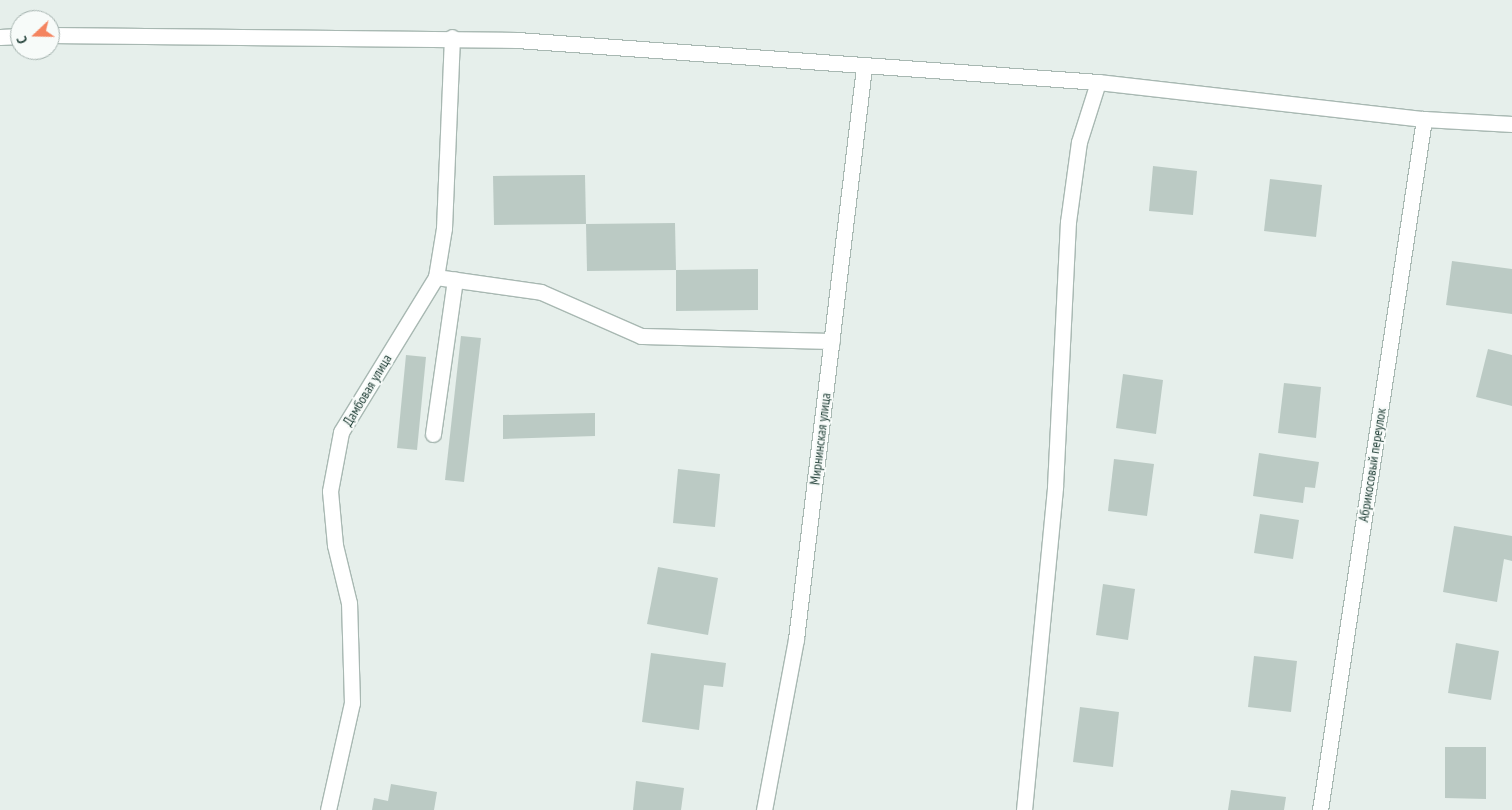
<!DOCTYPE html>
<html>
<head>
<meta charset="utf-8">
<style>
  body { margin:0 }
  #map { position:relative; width:1512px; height:810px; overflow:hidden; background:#e6efeb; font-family:"PT Sans Narrow",sans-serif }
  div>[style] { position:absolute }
  .building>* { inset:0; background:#bbcac4 }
  .roads { filter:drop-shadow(1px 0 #a8b8b2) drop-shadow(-1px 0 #a8b8b2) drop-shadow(0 1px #a8b8b2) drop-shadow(0 -1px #a8b8b2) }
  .minor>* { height:15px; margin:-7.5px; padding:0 7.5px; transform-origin:7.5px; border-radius:7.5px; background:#fff }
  span { translate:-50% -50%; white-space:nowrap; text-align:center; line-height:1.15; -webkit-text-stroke:4px #f7fbf9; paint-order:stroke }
  .street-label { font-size:14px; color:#24423a }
  .north { position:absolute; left:10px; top:10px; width:50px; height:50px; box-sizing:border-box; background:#f7fbf9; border:1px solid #a3b1ad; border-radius:50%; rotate:249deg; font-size:14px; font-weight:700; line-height:20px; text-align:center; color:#24423a }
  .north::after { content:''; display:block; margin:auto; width:18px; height:22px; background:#f4845f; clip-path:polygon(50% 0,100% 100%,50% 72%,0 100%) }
</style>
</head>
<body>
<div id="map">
  <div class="building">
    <i style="clip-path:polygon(1153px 166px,1197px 171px,1193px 215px,1149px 211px)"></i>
    <i style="clip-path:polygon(585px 175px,586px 224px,494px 225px,493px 176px)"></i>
    <i style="clip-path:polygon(1270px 179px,1322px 185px,1316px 237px,1264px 231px)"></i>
    <i style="clip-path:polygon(675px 223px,676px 270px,587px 271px,586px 224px)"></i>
    <i style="clip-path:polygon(1452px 261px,1512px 269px,1512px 314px,1446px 305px)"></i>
    <i style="clip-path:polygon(758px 269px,758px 310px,676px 311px,676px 270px)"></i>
    <i style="clip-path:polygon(461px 336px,481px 338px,464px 482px,445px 480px)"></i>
    <i style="clip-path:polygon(1488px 349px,1512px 355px,1512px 406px,1476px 397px)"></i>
    <i style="clip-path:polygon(406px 355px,426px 357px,417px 450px,397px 448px)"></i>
    <i style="clip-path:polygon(1123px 374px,1163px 380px,1156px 434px,1116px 428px)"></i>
    <i style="clip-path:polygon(1284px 383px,1321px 387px,1316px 438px,1278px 433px)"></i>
    <i style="clip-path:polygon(595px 413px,595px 436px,503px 439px,503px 415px)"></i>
    <i style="clip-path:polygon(1259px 453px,1319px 462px,1315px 488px,1305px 487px,1303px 503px,1253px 496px)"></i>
    <i style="clip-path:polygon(1114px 459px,1154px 464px,1147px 516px,1108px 511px)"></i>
    <i style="clip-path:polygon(678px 469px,720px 474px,715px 527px,673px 523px)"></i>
    <i style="clip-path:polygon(1260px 514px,1299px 520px,1293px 559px,1254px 553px)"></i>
    <i style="clip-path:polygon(1454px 526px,1512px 536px,1512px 561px,1504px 559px,1497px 602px,1443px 592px)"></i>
    <i style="clip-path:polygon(658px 567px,718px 578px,708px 635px,647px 624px)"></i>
    <i style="clip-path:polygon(1103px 584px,1135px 589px,1128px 640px,1096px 635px)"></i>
    <i style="clip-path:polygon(1456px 643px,1499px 651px,1491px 700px,1448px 693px)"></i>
    <i style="clip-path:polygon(651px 653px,726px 663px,723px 687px,704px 685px,699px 730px,642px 722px)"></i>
    <i style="clip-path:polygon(1254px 656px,1297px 661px,1291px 712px,1248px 707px)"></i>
    <i style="clip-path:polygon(1080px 707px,1119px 712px,1113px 767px,1073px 762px)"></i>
    <i style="clip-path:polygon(1445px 747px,1486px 747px,1486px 799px,1445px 798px)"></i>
    <i style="clip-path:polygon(636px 781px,684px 788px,681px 810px,633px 810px)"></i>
    <i style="clip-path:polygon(391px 784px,437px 792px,434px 810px,372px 810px,374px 798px,388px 801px)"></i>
    <i style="clip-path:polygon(1231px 790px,1286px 797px,1284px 810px,1228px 810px)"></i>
  </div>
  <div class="roads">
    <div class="minor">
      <i style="left:50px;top:35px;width:467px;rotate:0.6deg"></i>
      <i style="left:517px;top:40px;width:583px;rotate:4.13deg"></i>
      <i style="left:1098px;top:82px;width:328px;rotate:6.5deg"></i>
      <i style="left:1424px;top:119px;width:88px;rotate:3.3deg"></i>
      <i style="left:0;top:37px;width:20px;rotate:-3deg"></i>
      <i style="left:436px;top:277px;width:106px;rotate:8.1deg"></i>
      <i style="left:541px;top:292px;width:109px;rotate:23.7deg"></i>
      <i style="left:641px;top:336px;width:191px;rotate:1.5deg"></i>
      <i style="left:433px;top:434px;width:156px;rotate:-81.9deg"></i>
      <i style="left:328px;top:810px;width:110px;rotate:-77.4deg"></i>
      <i style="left:352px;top:703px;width:100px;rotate:-91.7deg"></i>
      <i style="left:349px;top:603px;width:60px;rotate:-103.6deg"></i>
      <i style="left:335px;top:545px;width:54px;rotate:-95.3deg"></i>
      <i style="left:330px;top:491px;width:60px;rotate:-79.4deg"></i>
      <i style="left:341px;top:432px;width:182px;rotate:-58.5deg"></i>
      <i style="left:436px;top:277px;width:50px;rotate:-80.7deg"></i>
      <i style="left:444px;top:228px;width:191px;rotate:-87.6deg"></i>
      <i style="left:764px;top:810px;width:174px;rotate:-79.4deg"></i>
      <i style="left:796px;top:639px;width:576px;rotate:-83.22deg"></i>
      <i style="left:1024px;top:810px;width:324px;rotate:-84.5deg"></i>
      <i style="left:1055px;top:487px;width:265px;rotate:-87.2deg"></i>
      <i style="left:1068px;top:222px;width:81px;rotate:-82.2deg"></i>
      <i style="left:1079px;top:142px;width:63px;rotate:-72.4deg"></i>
      <i style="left:1320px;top:810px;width:699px;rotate:-81.44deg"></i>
    </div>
  </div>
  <div class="street-label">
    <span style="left:367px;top:390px;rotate:-59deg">Дамбовая улица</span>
    <span style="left:820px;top:439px;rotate:-83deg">Мирнинская улица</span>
    <span style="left:1372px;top:465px;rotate:-81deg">Абрикосовый переулок</span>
  </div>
  <div class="north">С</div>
</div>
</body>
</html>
